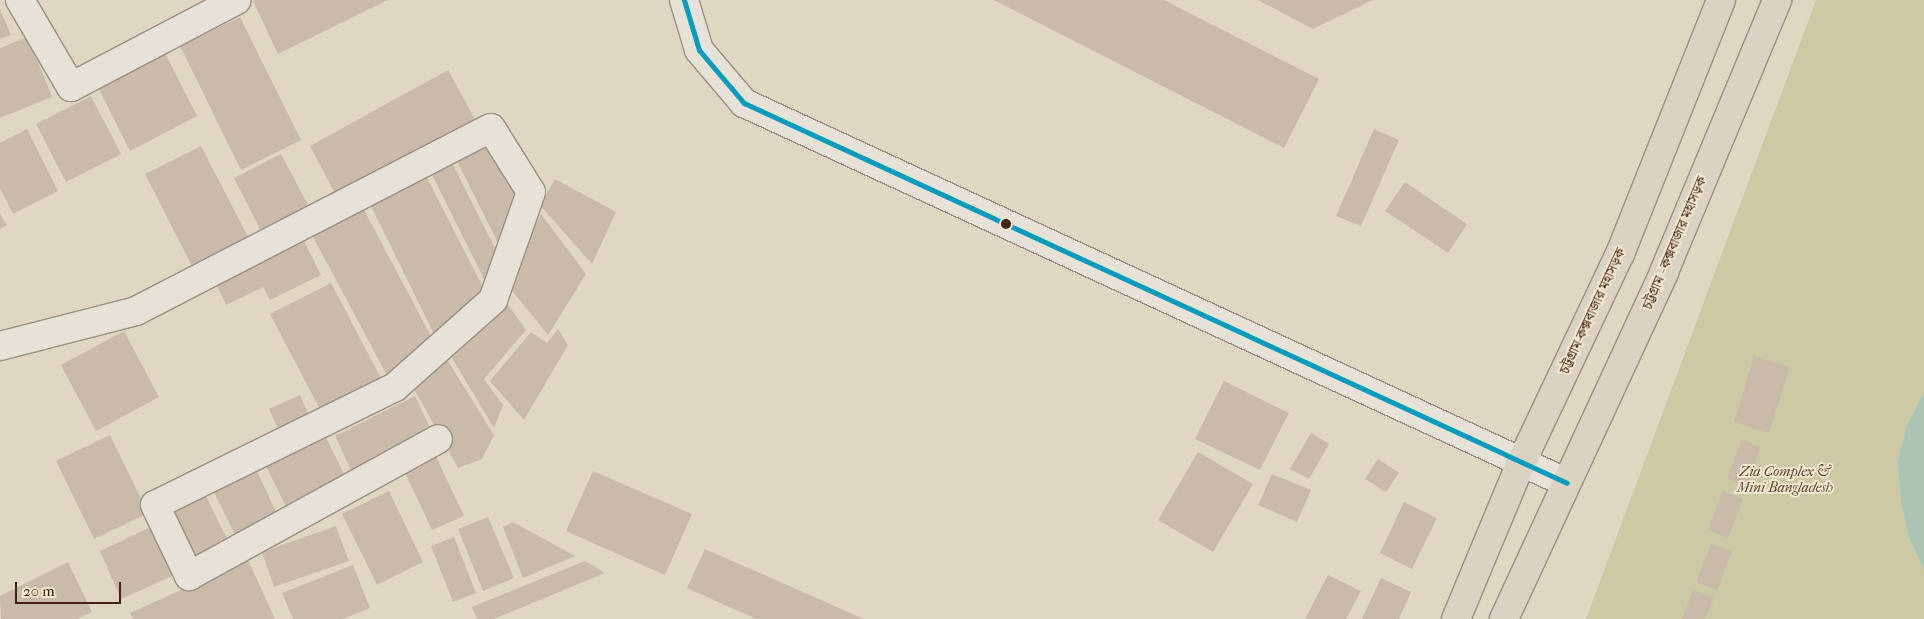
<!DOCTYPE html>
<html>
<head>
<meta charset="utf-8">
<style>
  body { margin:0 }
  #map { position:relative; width:1924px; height:619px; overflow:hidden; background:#e0d7c3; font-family:"IM FELL French Canon","Noto Serif Bengali",serif }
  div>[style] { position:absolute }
  .green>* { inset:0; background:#cbcaa5 }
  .water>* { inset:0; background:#aec4b3 }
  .building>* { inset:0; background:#cabaa9 }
  .roads { filter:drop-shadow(1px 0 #988e82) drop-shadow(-1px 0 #988e82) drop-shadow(0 1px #988e82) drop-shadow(0 -1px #988e82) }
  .minor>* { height:28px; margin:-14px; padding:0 14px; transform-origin:14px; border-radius:14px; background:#e7e2d7 }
  .trunk>* { height:28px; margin:-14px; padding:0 14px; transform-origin:14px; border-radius:14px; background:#dad2c3 }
  .bus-1>* { height:5px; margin:-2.5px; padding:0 2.5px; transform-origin:2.5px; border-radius:2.5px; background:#069cbc }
  .dots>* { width:14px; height:14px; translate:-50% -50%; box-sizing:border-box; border:2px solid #f3e8d0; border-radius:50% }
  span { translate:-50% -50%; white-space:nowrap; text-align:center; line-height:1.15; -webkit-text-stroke:4px #f3e8d0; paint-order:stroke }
  .street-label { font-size:14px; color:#412215 }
  .park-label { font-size:14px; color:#5f4a33; font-style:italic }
  .scale { position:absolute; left:15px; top:582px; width:106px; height:22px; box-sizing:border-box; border:2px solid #412215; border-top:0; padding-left:6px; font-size:15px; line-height:18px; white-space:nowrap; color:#412215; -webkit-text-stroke:4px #f3e8d0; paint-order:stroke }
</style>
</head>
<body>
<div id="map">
  <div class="green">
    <i style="clip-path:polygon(1816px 0,1924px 0,1924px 619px,1586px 619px)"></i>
  </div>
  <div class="water">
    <i style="clip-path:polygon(1924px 393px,1924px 570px,1909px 537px,1901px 502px,1898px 461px,1907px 425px)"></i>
  </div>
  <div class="building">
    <i style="clip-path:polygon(256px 0,388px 0,278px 54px,253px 1px)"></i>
    <i style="clip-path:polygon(994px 0,1164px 0,1319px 79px,1284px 148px)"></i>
    <i style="clip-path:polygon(1258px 0,1373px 0,1313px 29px)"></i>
    <i style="clip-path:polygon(0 9px,11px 35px,0 39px)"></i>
    <i style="clip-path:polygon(240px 17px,301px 140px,241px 170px,180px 46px)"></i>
    <i style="clip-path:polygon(28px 37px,52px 97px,0 118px,0 48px)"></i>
    <i style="clip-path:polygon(165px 53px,197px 116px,130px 151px,98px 87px)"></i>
    <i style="clip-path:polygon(448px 70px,477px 123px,338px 199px,310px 146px)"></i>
    <i style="clip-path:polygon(91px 96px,121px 154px,66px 182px,36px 124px)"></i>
    <i style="clip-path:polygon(27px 129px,58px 191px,13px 214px,0 188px,0 143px)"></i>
    <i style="clip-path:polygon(1374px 129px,1399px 140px,1361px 226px,1336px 216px)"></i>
    <i style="clip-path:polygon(490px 138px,522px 198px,501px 249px,455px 157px)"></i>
    <i style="clip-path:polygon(201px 146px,251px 243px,195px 272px,145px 174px)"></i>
    <i style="clip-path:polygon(281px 154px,310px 209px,262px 233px,234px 178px)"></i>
    <i style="clip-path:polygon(451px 161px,499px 256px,487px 285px,430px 171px)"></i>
    <i style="clip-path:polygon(425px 174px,486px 293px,436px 338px,369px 202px)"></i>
    <i style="clip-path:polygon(555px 179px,616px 212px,592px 264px,540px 205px)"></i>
    <i style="clip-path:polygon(1405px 182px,1467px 224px,1448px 253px,1385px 211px)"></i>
    <i style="clip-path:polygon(363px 208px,433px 340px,389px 379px,312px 235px)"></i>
    <i style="clip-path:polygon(0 214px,7px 225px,0 229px)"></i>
    <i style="clip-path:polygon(541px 214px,586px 274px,548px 335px,505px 282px)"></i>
    <i style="clip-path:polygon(304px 241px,321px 275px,270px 300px,263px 287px,226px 305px,216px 283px)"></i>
    <i style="clip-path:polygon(331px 283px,383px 382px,322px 413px,270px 314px)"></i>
    <i style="clip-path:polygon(508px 305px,526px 330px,484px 379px,503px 405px,494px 428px,452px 358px)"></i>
    <i style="clip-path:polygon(558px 329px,568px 345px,524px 420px,490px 381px,531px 332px,547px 343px)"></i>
    <i style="clip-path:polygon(124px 331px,159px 397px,96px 431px,61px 365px)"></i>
    <i style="clip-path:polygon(1754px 356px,1790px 367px,1769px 433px,1734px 422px)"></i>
    <i style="clip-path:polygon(446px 358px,494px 435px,482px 459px,458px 468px,409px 380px)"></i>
    <i style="clip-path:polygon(1224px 381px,1289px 413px,1260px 470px,1195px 439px)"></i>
    <i style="clip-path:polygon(300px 395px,311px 420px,281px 435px,269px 409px)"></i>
    <i style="clip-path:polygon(415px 396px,431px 430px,351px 470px,335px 436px)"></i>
    <i style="clip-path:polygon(323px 431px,348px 482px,288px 511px,263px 460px)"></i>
    <i style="clip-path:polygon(1311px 433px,1329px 444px,1309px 479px,1290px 469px)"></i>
    <i style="clip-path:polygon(110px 435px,148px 513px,94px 539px,56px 461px)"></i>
    <i style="clip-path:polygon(1742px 439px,1761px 447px,1747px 486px,1727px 479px)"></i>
    <i style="clip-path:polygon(433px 450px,464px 516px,432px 530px,401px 464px)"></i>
    <i style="clip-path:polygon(1198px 452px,1253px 484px,1213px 552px,1158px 520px)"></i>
    <i style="clip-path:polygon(1378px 459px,1399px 473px,1386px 492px,1365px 479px)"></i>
    <i style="clip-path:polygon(253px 463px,279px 518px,237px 539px,210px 484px)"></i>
    <i style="clip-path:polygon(593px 471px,692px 514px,665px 575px,566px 531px)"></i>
    <i style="clip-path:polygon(1272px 474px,1311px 490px,1297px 522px,1258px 505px)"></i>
    <i style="clip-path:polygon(389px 491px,423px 562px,377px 585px,342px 514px)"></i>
    <i style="clip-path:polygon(1723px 491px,1743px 499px,1728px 538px,1708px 530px)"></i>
    <i style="clip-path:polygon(205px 494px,230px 545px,189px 564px,165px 512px)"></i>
    <i style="clip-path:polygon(1404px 502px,1437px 518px,1412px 569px,1380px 553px)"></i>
    <i style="clip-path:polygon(488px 517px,514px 578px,483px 591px,458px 529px)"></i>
    <i style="clip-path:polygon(513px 522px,575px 556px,523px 578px,503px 527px)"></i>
    <i style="clip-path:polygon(155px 525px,177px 574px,121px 599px,100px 551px)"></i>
    <i style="clip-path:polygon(336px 526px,349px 561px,274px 587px,262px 552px)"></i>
    <i style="clip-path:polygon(454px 537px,476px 593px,453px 602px,431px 546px)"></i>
    <i style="clip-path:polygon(1711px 544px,1732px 551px,1717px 590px,1696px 582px)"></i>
    <i style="clip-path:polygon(705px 549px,864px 619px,756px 619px,687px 588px)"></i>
    <i style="clip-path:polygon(248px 560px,275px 619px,133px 619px,130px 613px)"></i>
    <i style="clip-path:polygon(585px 561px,605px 573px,494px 619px,477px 619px,472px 607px)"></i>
    <i style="clip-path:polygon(68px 562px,92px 612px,77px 619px,1px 619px,0 596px)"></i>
    <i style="clip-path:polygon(353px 565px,370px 608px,343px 619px,293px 619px,282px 593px)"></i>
    <i style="clip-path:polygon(1328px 575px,1361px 591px,1346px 619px,1305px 619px)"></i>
    <i style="clip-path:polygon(1381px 578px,1411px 592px,1399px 619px,1362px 619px)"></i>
    <i style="clip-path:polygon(1693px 590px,1714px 598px,1705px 619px,1682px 619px)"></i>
  </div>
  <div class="roads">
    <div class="minor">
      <i style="left:20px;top:0;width:101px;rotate:59.6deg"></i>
      <i style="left:71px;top:87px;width:187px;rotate:-27.7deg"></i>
      <i style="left:684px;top:0;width:52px;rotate:73.3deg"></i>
      <i style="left:699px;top:50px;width:70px;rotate:49.7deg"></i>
      <i style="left:744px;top:103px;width:906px;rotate:24.78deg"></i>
      <i style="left:0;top:346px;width:140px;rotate:-14.4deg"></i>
      <i style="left:136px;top:311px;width:399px;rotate:-27.3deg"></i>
      <i style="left:491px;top:128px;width:75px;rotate:58deg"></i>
      <i style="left:531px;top:192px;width:114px;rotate:109.4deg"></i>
      <i style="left:493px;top:300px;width:131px;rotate:138.4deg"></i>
      <i style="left:395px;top:387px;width:267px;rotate:153.8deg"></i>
      <i style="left:155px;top:505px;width:79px;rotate:64.4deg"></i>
      <i style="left:189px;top:576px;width:284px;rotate:-28.8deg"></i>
    </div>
    <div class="trunk">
      <i style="left:1456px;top:619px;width:169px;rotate:-67.4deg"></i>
      <i style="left:1521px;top:463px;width:231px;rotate:-64.7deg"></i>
      <i style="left:1620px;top:254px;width:273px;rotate:-68.3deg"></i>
      <i style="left:1504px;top:619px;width:382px;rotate:-65.2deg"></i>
      <i style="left:1664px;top:272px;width:295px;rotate:-67.4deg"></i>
    </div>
  </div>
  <div class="bus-1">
    <i style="left:684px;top:0;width:52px;rotate:73.3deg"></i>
    <i style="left:699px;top:50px;width:70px;rotate:49.7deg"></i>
    <i style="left:744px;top:103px;width:906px;rotate:24.78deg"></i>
  </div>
  <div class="dots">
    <i style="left:1006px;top:224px;background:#412215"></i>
  </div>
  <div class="street-label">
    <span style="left:1675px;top:243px;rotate:-67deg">চট্টগ্রাম - কক্সবাজার মহাসড়ক</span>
    <span style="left:1593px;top:311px;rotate:-65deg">চট্টগ্রাম-কক্সবাজার মহাসড়ক</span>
  </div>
  <div class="park-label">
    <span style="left:1785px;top:480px">Zia Complex &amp;<br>Mini Bangladesh</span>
  </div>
  <div class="scale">20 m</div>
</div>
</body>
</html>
